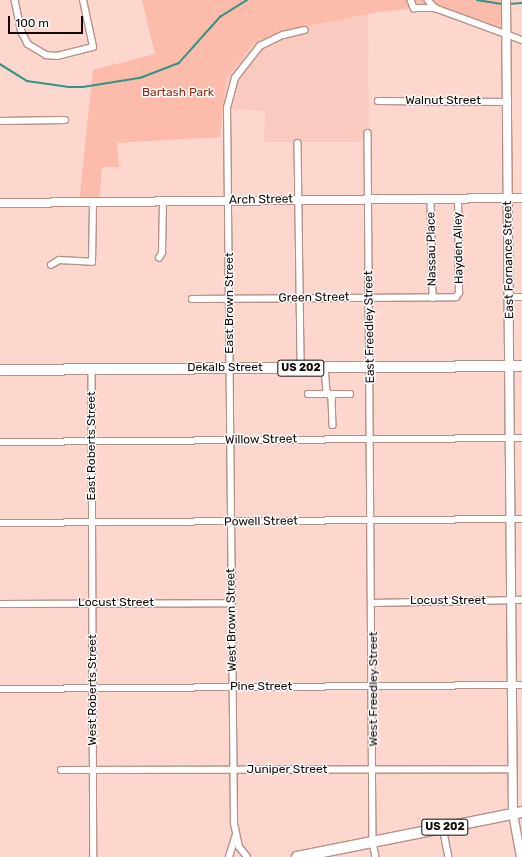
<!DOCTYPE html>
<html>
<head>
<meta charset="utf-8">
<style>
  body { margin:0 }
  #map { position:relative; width:522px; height:857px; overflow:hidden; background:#fdd7ce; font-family:Rubik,sans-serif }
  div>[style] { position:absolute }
  .built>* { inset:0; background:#f9cbc0 }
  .green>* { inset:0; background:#fcbbab }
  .stream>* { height:1.5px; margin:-0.75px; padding:0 0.75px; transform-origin:0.75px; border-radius:0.75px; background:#309587 }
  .roads { filter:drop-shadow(1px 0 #b59189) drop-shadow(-1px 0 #b59189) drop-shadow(0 1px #b59189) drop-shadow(0 -1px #b59189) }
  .street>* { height:5.5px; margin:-2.75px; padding:0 2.75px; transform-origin:2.75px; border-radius:2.75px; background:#fff }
  .secondary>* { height:8px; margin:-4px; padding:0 4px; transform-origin:4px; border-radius:4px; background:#fff }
  .highway>* { height:10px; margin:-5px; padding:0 5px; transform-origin:5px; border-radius:5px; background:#fff }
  span { translate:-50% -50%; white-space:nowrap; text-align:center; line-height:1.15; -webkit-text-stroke:3px #fff; paint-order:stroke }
  .shield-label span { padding:1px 3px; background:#fff; border:1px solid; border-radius:3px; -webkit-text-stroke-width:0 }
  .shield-label { font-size:11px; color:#130806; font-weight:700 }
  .park-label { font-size:12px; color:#92260d }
  .street-label { font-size:12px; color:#130806 }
  .scale { position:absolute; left:8px; top:16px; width:75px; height:18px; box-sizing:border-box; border:2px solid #130806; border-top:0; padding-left:5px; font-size:12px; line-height:14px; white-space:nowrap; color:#130806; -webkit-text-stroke:3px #fff; paint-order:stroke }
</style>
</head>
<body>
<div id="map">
  <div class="built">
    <i style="clip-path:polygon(368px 14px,369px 142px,264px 142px,265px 111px,222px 109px,226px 79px,253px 44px,287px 30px)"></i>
  </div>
  <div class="green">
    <i style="clip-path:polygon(142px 0,506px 0,507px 34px,435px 8px,414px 8px,379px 12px,287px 30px,253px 44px,226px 79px,220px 137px,117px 143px,119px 167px,102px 167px,99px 203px,79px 203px,93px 70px,155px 54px)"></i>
  </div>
  <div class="stream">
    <i style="left:477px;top:0;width:25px;rotate:9deg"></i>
    <i style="left:508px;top:4px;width:14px;rotate:-4deg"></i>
    <i style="left:0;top:64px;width:32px;rotate:32deg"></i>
    <i style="left:27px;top:81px;width:42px;rotate:8.1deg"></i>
    <i style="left:69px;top:87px;width:14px"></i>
    <i style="left:83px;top:87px;width:58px;rotate:-9deg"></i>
    <i style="left:140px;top:78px;width:42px;rotate:-21deg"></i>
    <i style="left:179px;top:63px;width:62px;rotate:-48.3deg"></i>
    <i style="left:220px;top:17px;width:32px;rotate:-32deg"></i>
  </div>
  <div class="roads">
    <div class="street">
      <i style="left:15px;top:0;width:33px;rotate:78deg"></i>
      <i style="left:22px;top:32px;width:13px;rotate:63deg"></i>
      <i style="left:28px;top:44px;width:21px;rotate:31deg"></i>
      <i style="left:46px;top:55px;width:11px;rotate:5deg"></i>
      <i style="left:57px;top:56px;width:37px;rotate:-14deg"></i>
      <i style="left:93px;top:47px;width:48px;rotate:-102deg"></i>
      <i style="left:411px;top:0;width:9px;rotate:69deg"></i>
      <i style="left:414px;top:8px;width:21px"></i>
      <i style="left:435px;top:8px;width:93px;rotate:20.2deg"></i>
      <i style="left:428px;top:0;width:11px;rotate:49deg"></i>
      <i style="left:378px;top:101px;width:130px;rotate:0.4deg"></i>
      <i style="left:0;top:121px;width:65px;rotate:-0.9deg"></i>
      <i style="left:368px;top:133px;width:709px;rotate:89.6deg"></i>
      <i style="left:373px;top:842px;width:15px;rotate:79deg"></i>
      <i style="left:298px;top:143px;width:225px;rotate:89.2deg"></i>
      <i style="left:431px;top:200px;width:98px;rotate:88.8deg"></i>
      <i style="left:159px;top:258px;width:6px;rotate:-59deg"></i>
      <i style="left:162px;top:253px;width:52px;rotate:-88.9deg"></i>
      <i style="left:51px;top:265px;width:9px;rotate:-32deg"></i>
      <i style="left:59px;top:260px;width:33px;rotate:3deg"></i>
      <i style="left:92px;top:262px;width:59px;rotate:-89deg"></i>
      <i style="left:510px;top:297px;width:12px"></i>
      <i style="left:192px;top:299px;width:264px;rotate:-0.4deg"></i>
      <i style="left:456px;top:297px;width:5px;rotate:-53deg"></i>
      <i style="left:459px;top:293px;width:93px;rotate:-90.6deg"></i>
      <i style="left:325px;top:368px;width:23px;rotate:85deg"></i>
      <i style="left:327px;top:391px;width:9px;rotate:54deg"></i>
      <i style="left:332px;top:398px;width:27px;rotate:88deg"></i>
      <i style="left:92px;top:369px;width:488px;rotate:89.8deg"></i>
      <i style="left:308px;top:394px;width:42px"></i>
      <i style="left:0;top:442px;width:522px;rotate:-0.44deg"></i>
      <i style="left:0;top:523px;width:522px;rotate:-0.44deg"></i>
      <i style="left:373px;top:603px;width:149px;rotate:-1.2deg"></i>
      <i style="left:0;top:604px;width:232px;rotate:-0.2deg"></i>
      <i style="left:0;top:689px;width:522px;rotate:-0.44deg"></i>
      <i style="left:61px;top:770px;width:451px;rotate:-0.1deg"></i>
      <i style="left:443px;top:827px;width:31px;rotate:79deg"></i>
      <i style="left:229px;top:857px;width:21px;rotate:-73deg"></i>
      <i style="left:247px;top:857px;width:13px;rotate:-129deg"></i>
      <i style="left:239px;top:847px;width:25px;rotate:-102deg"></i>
      <i style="left:234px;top:823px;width:715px;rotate:-90.56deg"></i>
      <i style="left:227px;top:108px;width:31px;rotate:-75deg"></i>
      <i style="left:235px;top:78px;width:41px;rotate:-52deg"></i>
      <i style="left:260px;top:46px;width:25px;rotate:-26deg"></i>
      <i style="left:283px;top:35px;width:22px;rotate:-13deg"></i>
    </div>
    <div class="secondary">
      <i style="left:506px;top:0;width:814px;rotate:89.51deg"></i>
      <i style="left:513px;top:814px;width:44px;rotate:79.5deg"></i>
      <i style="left:0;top:203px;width:522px;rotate:-0.55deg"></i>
    </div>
    <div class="highway">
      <i style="left:0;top:370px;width:522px;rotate:-0.44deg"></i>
      <i style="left:297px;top:857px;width:229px;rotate:-11.3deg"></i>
    </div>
  </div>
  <div class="shield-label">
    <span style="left:301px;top:368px">US 202</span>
    <span style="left:445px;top:827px">US 202</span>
  </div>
  <div class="park-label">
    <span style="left:178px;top:93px">Bartash Park</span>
  </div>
  <div class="street-label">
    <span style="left:443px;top:101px">Walnut Street</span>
    <span style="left:261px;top:200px;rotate:-1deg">Arch Street</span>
    <span style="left:459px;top:248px;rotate:-91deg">Hayden Alley</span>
    <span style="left:432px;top:249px;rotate:-91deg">Nassau Place</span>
    <span style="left:509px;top:260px;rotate:-91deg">East Fornance Street</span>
    <span style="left:314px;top:298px;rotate:-1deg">Green Street</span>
    <span style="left:230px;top:303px;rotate:-90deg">East Brown Street</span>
    <span style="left:370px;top:327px;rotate:-91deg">East Freedley Street</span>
    <span style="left:225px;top:368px">Dekalb Street</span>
    <span style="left:261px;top:440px;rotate:-1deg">Willow Street</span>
    <span style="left:92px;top:446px;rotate:-90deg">East Roberts Street</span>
    <span style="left:261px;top:522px;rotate:-1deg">Powell Street</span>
    <span style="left:448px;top:601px">Locust Street</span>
    <span style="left:116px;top:603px">Locust Street</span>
    <span style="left:232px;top:620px;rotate:-91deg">West Brown Street</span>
    <span style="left:261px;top:687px">Pine Street</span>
    <span style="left:374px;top:689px;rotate:-90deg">West Freedley Street</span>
    <span style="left:93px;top:690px;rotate:-90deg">West Roberts Street</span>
    <span style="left:287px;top:770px">Juniper Street</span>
  </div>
  <div class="scale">100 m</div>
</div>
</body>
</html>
